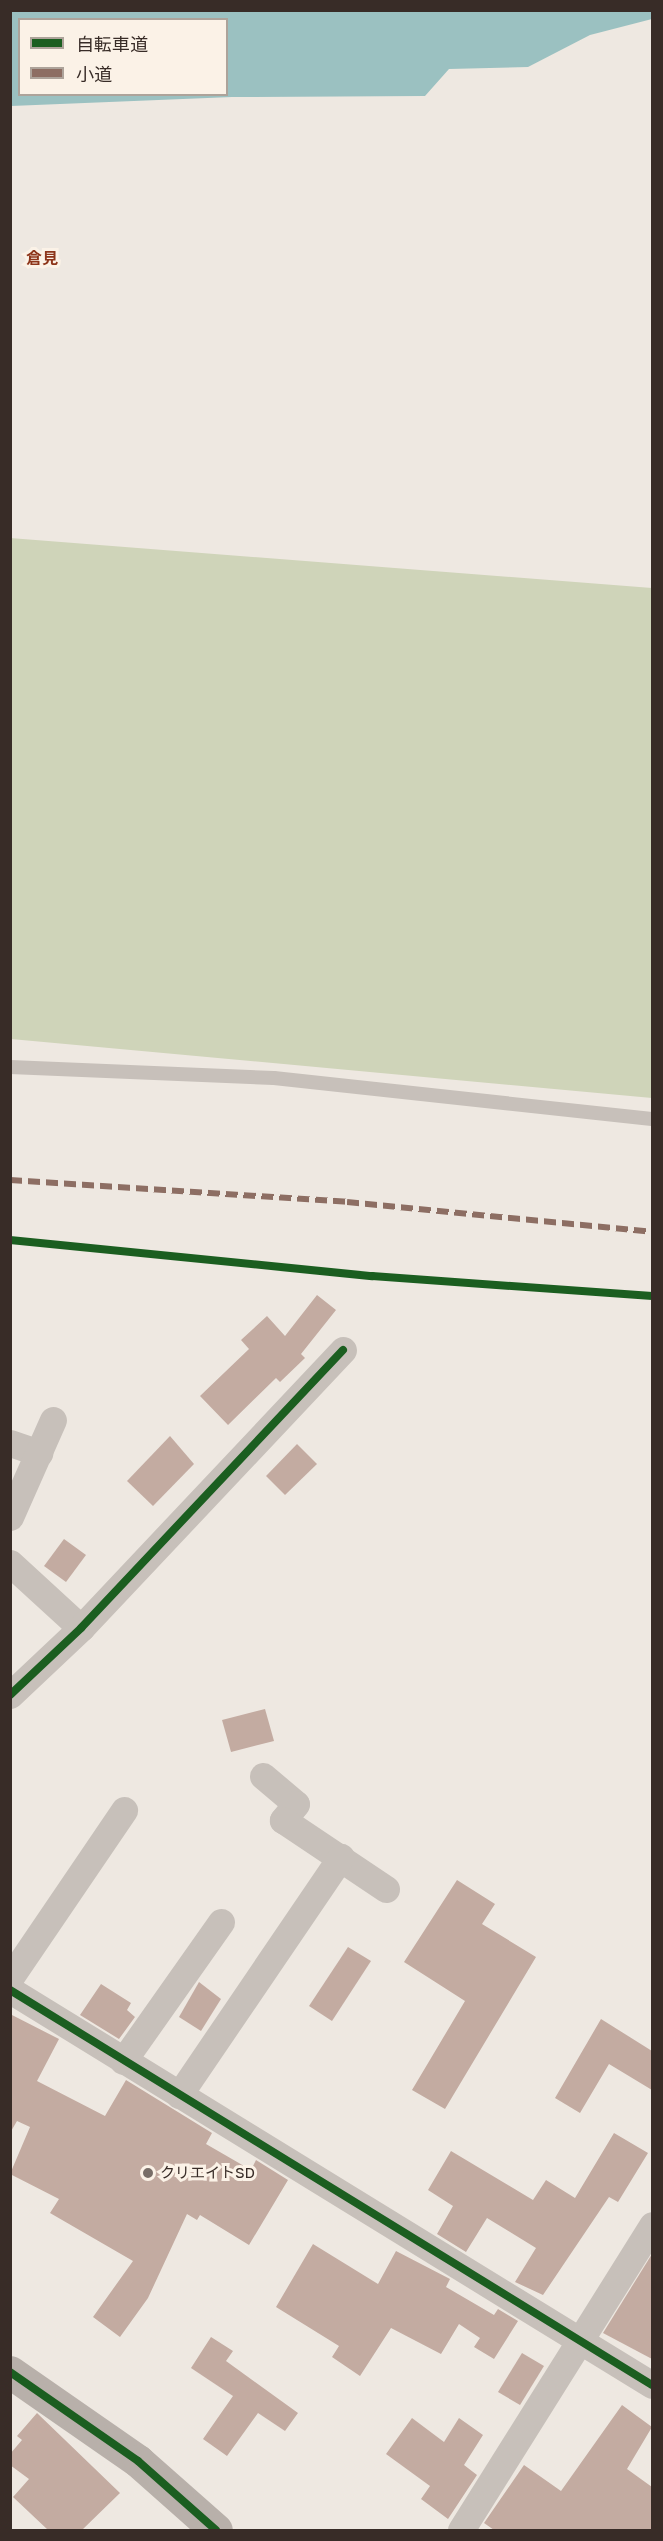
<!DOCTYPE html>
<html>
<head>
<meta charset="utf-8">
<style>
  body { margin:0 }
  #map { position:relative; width:663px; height:2541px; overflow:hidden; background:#eee8e1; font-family:"Golos Text","Noto Sans JP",sans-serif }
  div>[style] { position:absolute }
  .green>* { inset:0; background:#cfd4b9 }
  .water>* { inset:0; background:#9bc1c1 }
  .building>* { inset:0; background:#c3aba1 }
  .lane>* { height:14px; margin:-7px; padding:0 7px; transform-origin:7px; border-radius:7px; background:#c7c0ba }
  .street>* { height:27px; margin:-13.5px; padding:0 13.5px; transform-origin:13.5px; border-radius:13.5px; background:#c7c0ba }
  .secondary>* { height:33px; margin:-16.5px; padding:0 16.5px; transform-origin:16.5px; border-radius:16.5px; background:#b8b0aa }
  .quiet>* { height:6px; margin-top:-3px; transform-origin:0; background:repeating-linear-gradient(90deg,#8d6e63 0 12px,transparent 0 18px) }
  .cycleway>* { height:8px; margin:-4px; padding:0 4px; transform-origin:4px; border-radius:4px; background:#1b5e20 }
  .dots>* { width:16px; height:16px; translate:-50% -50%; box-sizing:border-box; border:3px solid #fbf2e7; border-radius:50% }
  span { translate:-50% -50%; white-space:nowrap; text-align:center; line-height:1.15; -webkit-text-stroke:6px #fbf2e7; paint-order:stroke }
  .poi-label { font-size:15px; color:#382c27 }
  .left { translate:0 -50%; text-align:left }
  .neighbourhood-label { font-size:16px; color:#8d351a; font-weight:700 }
  .frame { position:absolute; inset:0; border:12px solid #382c27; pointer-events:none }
  .legend { position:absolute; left:18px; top:18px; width:210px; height:78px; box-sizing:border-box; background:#fbf2e7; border:2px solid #ada39a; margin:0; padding:8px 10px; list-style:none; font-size:18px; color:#382c27 }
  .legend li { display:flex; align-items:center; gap:12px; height:30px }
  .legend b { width:30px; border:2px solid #ada39a }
</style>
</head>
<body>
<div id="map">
  <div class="green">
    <i style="clip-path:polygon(10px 538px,652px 588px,652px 1098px,11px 1039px)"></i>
  </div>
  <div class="water">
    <i style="clip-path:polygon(evenodd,652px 10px,652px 19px,590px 35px,528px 67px,449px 69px,425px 96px,232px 97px,11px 106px,11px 11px,652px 10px,20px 20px,226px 20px,226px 94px,20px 94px,20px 20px)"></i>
  </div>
  <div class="building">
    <i style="clip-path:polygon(317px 1295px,336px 1310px,301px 1354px,305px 1358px,280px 1382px,276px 1378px,228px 1425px,200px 1396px,249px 1349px,241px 1340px,267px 1316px,285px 1336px)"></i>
    <i style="clip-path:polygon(170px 1436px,194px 1464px,153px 1506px,127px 1481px)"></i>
    <i style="clip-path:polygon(297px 1444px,317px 1464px,285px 1495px,266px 1476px)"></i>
    <i style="clip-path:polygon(64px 1539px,86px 1555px,66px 1582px,44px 1566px)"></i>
    <i style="clip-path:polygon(265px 1709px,274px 1741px,231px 1752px,222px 1720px)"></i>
    <i style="clip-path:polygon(457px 1880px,495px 1904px,482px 1924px,536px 1957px,445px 2109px,412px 2090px,465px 2001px,404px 1962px)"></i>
    <i style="clip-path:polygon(348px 1947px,371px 1961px,332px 2021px,309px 2006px)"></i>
    <i style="clip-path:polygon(199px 1982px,221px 1999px,201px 2031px,179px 2017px)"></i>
    <i style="clip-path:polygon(101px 1984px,131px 2003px,127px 2010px,135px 2017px,119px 2039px,80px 2015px)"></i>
    <i style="clip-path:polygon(10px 2014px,59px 2039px,37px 2081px,105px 2116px,126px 2080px,212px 2133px,206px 2144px,251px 2170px,256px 2160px,288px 2180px,249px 2245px,200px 2215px,197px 2220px,187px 2214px,148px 2298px,120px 2337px,93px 2317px,133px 2261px,50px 2213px,59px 2199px,10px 2174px,30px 2127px,17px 2121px,10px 2133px)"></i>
    <i style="clip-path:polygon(601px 2019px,652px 2051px,652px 2090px,609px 2064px,580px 2113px,555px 2098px)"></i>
    <i style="clip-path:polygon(614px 2133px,648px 2153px,618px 2202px,609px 2197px,543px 2295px,515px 2282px,536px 2248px,487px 2218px,466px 2252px,437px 2234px,453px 2206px,428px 2190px,451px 2151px,533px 2200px,546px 2180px,575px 2198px)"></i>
    <i style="clip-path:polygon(313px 2244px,378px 2284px,396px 2251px,450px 2279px,446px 2287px,494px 2315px,498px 2309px,518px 2321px,494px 2359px,474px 2347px,480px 2338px,459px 2324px,441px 2354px,391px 2328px,360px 2376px,332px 2357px,339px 2346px,276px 2307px)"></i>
    <i style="clip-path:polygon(652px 2254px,652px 2359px,603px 2333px)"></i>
    <i style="clip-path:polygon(211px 2337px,233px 2351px,226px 2361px,298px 2413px,285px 2431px,258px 2413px,227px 2456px,203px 2439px,233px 2396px,191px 2368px)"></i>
    <i style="clip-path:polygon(522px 2353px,544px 2366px,520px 2405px,498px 2392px)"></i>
    <i style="clip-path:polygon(622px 2405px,652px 2427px,627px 2469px,652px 2487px,652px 2530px,494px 2530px,484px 2523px,524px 2465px,561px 2491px)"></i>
    <i style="clip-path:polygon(37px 2413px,120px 2493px,82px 2530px,48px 2530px,13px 2497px,29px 2479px,10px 2465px,10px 2454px,22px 2440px,17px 2436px)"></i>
    <i style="clip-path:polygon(412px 2418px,444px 2442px,459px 2418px,483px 2435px,464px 2465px,477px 2475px,448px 2519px,421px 2499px,430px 2486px,386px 2454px)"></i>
  </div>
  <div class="lane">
    <i style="left:10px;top:1067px;width:264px;rotate:2.4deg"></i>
    <i style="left:274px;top:1078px;width:380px;rotate:6.2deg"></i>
  </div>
  <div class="street">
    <i style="left:10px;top:1443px;width:31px;rotate:19deg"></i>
    <i style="left:10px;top:1517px;width:106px;rotate:-66.1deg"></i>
    <i style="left:10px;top:1563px;width:96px;rotate:42.5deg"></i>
    <i style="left:10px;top:1695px;width:98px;rotate:-43.3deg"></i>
    <i style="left:81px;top:1628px;width:382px;rotate:-46.7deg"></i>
    <i style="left:263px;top:1776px;width:43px;rotate:40.3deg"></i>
    <i style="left:296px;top:1804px;width:21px;rotate:129deg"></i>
    <i style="left:283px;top:1820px;width:124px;rotate:33.8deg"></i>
    <i style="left:10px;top:1978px;width:203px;rotate:-55.8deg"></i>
    <i style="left:10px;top:1990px;width:754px;rotate:31.6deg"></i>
    <i style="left:123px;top:2061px;width:170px;rotate:-54.8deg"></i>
    <i style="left:179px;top:2095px;width:288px;rotate:-55.8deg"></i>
    <i style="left:461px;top:2530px;width:360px;rotate:-57.9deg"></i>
  </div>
  <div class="secondary">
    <i style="left:10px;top:2372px;width:156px;rotate:34.8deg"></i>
    <i style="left:138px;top:2461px;width:104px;rotate:41.5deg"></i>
  </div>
  <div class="quiet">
    <i style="left:10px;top:1180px;width:338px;rotate:3.7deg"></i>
    <i style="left:347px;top:1202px;width:306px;rotate:5.6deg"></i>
  </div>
  <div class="cycleway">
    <i style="left:10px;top:1240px;width:364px;rotate:5.7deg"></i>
    <i style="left:372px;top:1276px;width:281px;rotate:4.1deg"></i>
    <i style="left:10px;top:1695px;width:98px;rotate:-43.3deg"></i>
    <i style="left:81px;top:1628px;width:382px;rotate:-46.7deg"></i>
    <i style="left:10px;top:1990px;width:754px;rotate:31.6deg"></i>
    <i style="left:10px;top:2372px;width:156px;rotate:34.8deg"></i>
    <i style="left:138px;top:2461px;width:104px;rotate:41.5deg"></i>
  </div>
  <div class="dots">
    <i style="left:148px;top:2173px;background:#786e68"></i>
  </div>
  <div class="poi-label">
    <span class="left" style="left:160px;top:2173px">クリエイトSD</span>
  </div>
  <div class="neighbourhood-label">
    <span style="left:42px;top:258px">倉見</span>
  </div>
  <div class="frame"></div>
  <ul class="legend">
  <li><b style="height:8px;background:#1b5e20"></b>自転車道</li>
  <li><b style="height:8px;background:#8d6e63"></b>小道</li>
  </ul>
</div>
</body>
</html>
